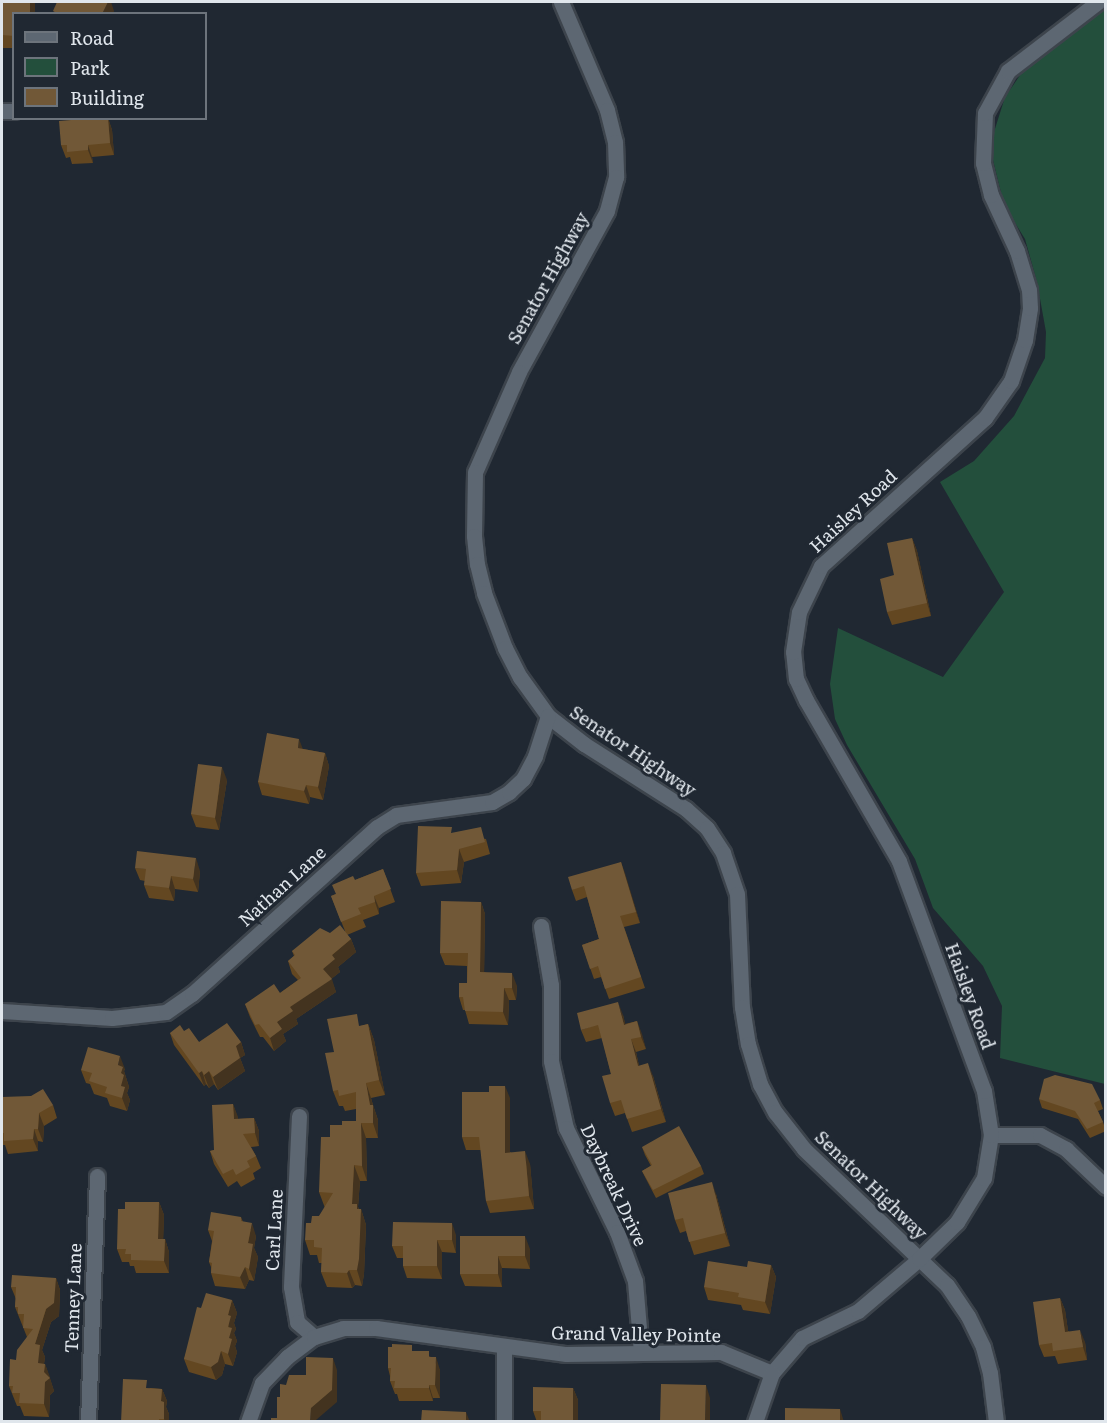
<!DOCTYPE html>
<html>
<head>
<meta charset="utf-8">
<style>
  body { margin:0 }
  #map { position:relative; width:1107px; height:1423px; overflow:hidden; background:#202832; font-family:Literata,serif }
  div>[style] { position:absolute }
  .green>* { inset:0; background:#234f3c }
  .roads { filter:drop-shadow(2px 0 #3d444c) drop-shadow(-2px 0 #3d444c) drop-shadow(0 2px #3d444c) drop-shadow(0 -2px #3d444c) }
  .minor>* { height:15px; margin:-7.5px; padding:0 7.5px; transform-origin:7.5px; border-radius:7.5px; background:#5d6772 }
  .wall>* { inset:0; background:#634721 }
  .shaded-wall>* { inset:0; background:#43331f }
  .building>* { inset:0; background:#715837 }
  span { translate:-50% -50%; white-space:nowrap; text-align:center; line-height:1.15; -webkit-text-stroke:6px #202832; paint-order:stroke }
  .street-label { font-size:18px; color:#e0e6ec }
  .frame { position:absolute; inset:0; border:3px solid #e0e6ec; pointer-events:none }
  .legend { position:absolute; left:12px; top:12px; width:195px; height:108px; box-sizing:border-box; background:#202832; border:2px solid #6d747c; margin:0; padding:8px 10px; list-style:none; font-size:18px; color:#e0e6ec }
  .legend li { display:flex; align-items:center; gap:12px; height:30px }
  .legend b { width:30px; border:2px solid #6d747c }
</style>
</head>
<body>
<div id="map">
  <div class="green">
    <i style="clip-path:polygon(1105px 8px,1105px 1084px,1000px 1058px,1002px 1006px,983px 966px,933px 908px,915px 859px,847px 745px,835px 719px,830px 684px,838px 628px,943px 677px,1004px 592px,940px 482px,974px 461px,1014px 416px,1045px 358px,1046px 332px,1037px 282px,1025px 239px,1004px 205px,992px 156px,994px 132px,1005px 97px,1025px 68px)"></i>
  </div>
  <div class="roads">
    <div class="minor">
      <i style="left:561px;top:2px;width:117px;rotate:66.9deg"></i>
      <i style="left:607px;top:110px;width:33px;rotate:76deg"></i>
      <i style="left:615px;top:142px;width:35px;rotate:88deg"></i>
      <i style="left:616px;top:177px;width:35px;rotate:105deg"></i>
      <i style="left:607px;top:211px;width:183px;rotate:118.7deg"></i>
      <i style="left:519px;top:372px;width:109px;rotate:113.7deg"></i>
      <i style="left:475px;top:472px;width:64px;rotate:90.9deg"></i>
      <i style="left:474px;top:536px;width:28px;rotate:84deg"></i>
      <i style="left:477px;top:564px;width:30px;rotate:76deg"></i>
      <i style="left:484px;top:593px;width:59px;rotate:69.1deg"></i>
      <i style="left:505px;top:648px;width:33px;rotate:63deg"></i>
      <i style="left:520px;top:677px;width:48px;rotate:54.3deg"></i>
      <i style="left:548px;top:716px;width:46px;rotate:37.9deg"></i>
      <i style="left:584px;top:744px;width:121px;rotate:32.5deg"></i>
      <i style="left:686px;top:809px;width:28px;rotate:42deg"></i>
      <i style="left:707px;top:828px;width:30px;rotate:57deg"></i>
      <i style="left:723px;top:853px;width:43px;rotate:71.1deg"></i>
      <i style="left:737px;top:894px;width:113px;rotate:87.5deg"></i>
      <i style="left:742px;top:1007px;width:37px;rotate:81deg"></i>
      <i style="left:748px;top:1044px;width:42px;rotate:73.3deg"></i>
      <i style="left:760px;top:1084px;width:32px;rotate:62deg"></i>
      <i style="left:775px;top:1112px;width:47px;rotate:51.9deg"></i>
      <i style="left:804px;top:1149px;width:197px;rotate:43.6deg"></i>
      <i style="left:947px;top:1285px;width:37px;rotate:56deg"></i>
      <i style="left:968px;top:1316px;width:34px;rotate:64deg"></i>
      <i style="left:983px;top:1347px;width:27px;rotate:75deg"></i>
      <i style="left:990px;top:1373px;width:49px;rotate:83deg"></i>
      <i style="left:2px;top:111px;width:12px"></i>
      <i style="left:541px;top:926px;width:60px;rotate:80.4deg"></i>
      <i style="left:551px;top:985px;width:76px;rotate:90deg"></i>
      <i style="left:551px;top:1061px;width:69px;rotate:77.4deg"></i>
      <i style="left:566px;top:1128px;width:116px;rotate:63.9deg"></i>
      <i style="left:617px;top:1232px;width:52px;rotate:69.8deg"></i>
      <i style="left:635px;top:1281px;width:71px;rotate:85.2deg"></i>
      <i style="left:2px;top:1011px;width:110px;rotate:3.6deg"></i>
      <i style="left:112px;top:1018px;width:54px;rotate:-6.3deg"></i>
      <i style="left:166px;top:1012px;width:32px;rotate:-35deg"></i>
      <i style="left:192px;top:994px;width:249px;rotate:-42.1deg"></i>
      <i style="left:377px;top:827px;width:22px;rotate:-32deg"></i>
      <i style="left:396px;top:815px;width:97px;rotate:-7.7deg"></i>
      <i style="left:492px;top:802px;width:20px;rotate:-30deg"></i>
      <i style="left:509px;top:792px;width:19px;rotate:-43deg"></i>
      <i style="left:523px;top:779px;width:26px;rotate:-62deg"></i>
      <i style="left:535px;top:756px;width:42px;rotate:-72deg"></i>
      <i style="left:299px;top:1116px;width:171px;rotate:92.7deg"></i>
      <i style="left:291px;top:1287px;width:36px;rotate:80deg"></i>
      <i style="left:297px;top:1322px;width:23px;rotate:41deg"></i>
      <i style="left:991px;top:1135px;width:49px"></i>
      <i style="left:1040px;top:1135px;width:30px;rotate:28deg"></i>
      <i style="left:1066px;top:1149px;width:55px;rotate:43.5deg"></i>
      <i style="left:88px;top:1422px;width:246px;rotate:-87.9deg"></i>
      <i style="left:248px;top:1422px;width:41px;rotate:-70.3deg"></i>
      <i style="left:262px;top:1383px;width:36px;rotate:-46deg"></i>
      <i style="left:287px;top:1357px;width:34px;rotate:-37deg"></i>
      <i style="left:314px;top:1337px;width:30px;rotate:-17deg"></i>
      <i style="left:343px;top:1328px;width:33px"></i>
      <i style="left:376px;top:1328px;width:192px;rotate:7.8deg"></i>
      <i style="left:566px;top:1354px;width:155px;rotate:-0.7deg"></i>
      <i style="left:721px;top:1352px;width:55px;rotate:22.4deg"></i>
      <i style="left:772px;top:1373px;width:46px;rotate:-49.4deg"></i>
      <i style="left:802px;top:1338px;width:62px;rotate:-25.7deg"></i>
      <i style="left:858px;top:1311px;width:80px;rotate:-40.4deg"></i>
      <i style="left:919px;top:1259px;width:53px;rotate:-44.2deg"></i>
      <i style="left:957px;top:1222px;width:52px;rotate:-58.5deg"></i>
      <i style="left:984px;top:1178px;width:44px;rotate:-80.8deg"></i>
      <i style="left:991px;top:1135px;width:45px;rotate:-99deg"></i>
      <i style="left:984px;top:1091px;width:245px;rotate:-110.3deg"></i>
      <i style="left:899px;top:861px;width:186px;rotate:-120deg"></i>
      <i style="left:806px;top:700px;width:23px;rotate:-115deg"></i>
      <i style="left:796px;top:679px;width:27px;rotate:-96deg"></i>
      <i style="left:793px;top:652px;width:40px;rotate:-81.5deg"></i>
      <i style="left:799px;top:612px;width:51px;rotate:-64.4deg"></i>
      <i style="left:821px;top:566px;width:221px;rotate:-42.1deg"></i>
      <i style="left:985px;top:418px;width:45px;rotate:-54.9deg"></i>
      <i style="left:1011px;top:381px;width:43px;rotate:-71.1deg"></i>
      <i style="left:1025px;top:340px;width:32px;rotate:-81deg"></i>
      <i style="left:1030px;top:308px;width:18px;rotate:-93deg"></i>
      <i style="left:1029px;top:290px;width:41px;rotate:-107.1deg"></i>
      <i style="left:1017px;top:251px;width:62px;rotate:-114.9deg"></i>
      <i style="left:991px;top:195px;width:33px;rotate:-104deg"></i>
      <i style="left:983px;top:163px;width:50px;rotate:-87.7deg"></i>
      <i style="left:985px;top:113px;width:48px;rotate:-61.3deg"></i>
      <i style="left:1008px;top:71px;width:113px;rotate:-37.5deg"></i>
      <i style="left:504px;top:1422px;width:76px;rotate:-90deg"></i>
      <i style="left:755px;top:1422px;width:52px;rotate:-70.9deg"></i>
    </div>
  </div>
  <div class="wall">
    <i style="clip-path:polygon(2px 2px,35px 2px,35px 14px,14px 14px,14px 48px,3px 48px,2px 45px)"></i>
    <i style="clip-path:polygon(108px 118px,112px 130px,114px 155px,92px 157px,93px 163px,72px 164px,70px 157px,66px 158px,61px 145px)"></i>
    <i style="clip-path:polygon(912px 538px,917px 551px,931px 616px,892px 625px,887px 612px,894px 575px)"></i>
    <i style="clip-path:polygon(303px 749px,325px 753px,329px 766px,323px 800px,310px 797px,309px 804px,262px 795px,258px 782px)"></i>
    <i style="clip-path:polygon(227px 780px,219px 830px,196px 827px,191px 814px)"></i>
    <i style="clip-path:polygon(453px 833px,486px 839px,490px 854px,464px 862px,461px 883px,421px 886px,416px 873px)"></i>
    <i style="clip-path:polygon(621px 862px,640px 923px,624px 927px,645px 988px,609px 999px,601px 977px,594px 979px,582px 945px,599px 939px,587px 897px,576px 901px,572px 890px)"></i>
    <i style="clip-path:polygon(135px 868px,200px 871px,198px 892px,175px 889px,174px 901px,149px 898px,144px 885px,145px 881px,140px 880px)"></i>
    <i style="clip-path:polygon(383px 869px,395px 902px,379px 908px,379px 914px,363px 920px,366px 927px,347px 935px,351px 939px,356px 952px,338px 967px,340px 972px,331px 979px,336px 992px,296px 1019px,298px 1024px,283px 1034px,286px 1041px,274px 1051px,263px 1037px,260px 1037px,250px 1017px,245px 1004px,280px 993px,298px 980px,292px 974px,288px 961px,294px 956px,292px 951px,330px 933px,345px 931px,331px 896px,336px 894px,355px 880px)"></i>
    <i style="clip-path:polygon(481px 902px,485px 914px,484px 972px,517px 986px,516px 1000px,509px 1000px,508px 1025px,469px 1024px,465px 1010px,463px 1010px,459px 997px,467px 983px,467px 966px,445px 965px,440px 953px)"></i>
    <i style="clip-path:polygon(623px 1015px,625px 1024px,637px 1021px,646px 1049px,636px 1052px,639px 1066px,653px 1076px,666px 1122px,632px 1132px,625px 1113px,615px 1116px,610px 1103px,611px 1074px,602px 1038px,586px 1042px,581px 1030px)"></i>
    <i style="clip-path:polygon(368px 1024px,374px 1040px,385px 1095px,371px 1098px,373px 1105px,378px 1120px,378px 1138px,366px 1138px,367px 1181px,360px 1181px,358px 1207px,359px 1209px,361px 1209px,366px 1225px,364px 1274px,362px 1286px,355px 1285px,352px 1288px,327px 1287px,321px 1272px,322px 1263px,319px 1263px,317px 1255px,310px 1255px,305px 1240px,311px 1223px,319px 1216px,325px 1208px,319px 1192px,330px 1137px,342px 1125px,356px 1121px,356px 1109px,345px 1111px,343px 1106px,339px 1106px,333px 1091px,334px 1052px,361px 1026px)"></i>
    <i style="clip-path:polygon(184px 1031px,199px 1042px,241px 1042px,245px 1055px,240px 1058px,245px 1071px,218px 1090px,214px 1084px,209px 1088px,206px 1084px,204px 1086px,174px 1045px,170px 1033px)"></i>
    <i style="clip-path:polygon(125px 1069px,124px 1071px,129px 1087px,127px 1093px,130px 1100px,127px 1111px,110px 1106px,107px 1098px,94px 1094px,90px 1084px,86px 1083px,81px 1070px)"></i>
    <i style="clip-path:polygon(2px 1097px,53px 1105px,57px 1118px,44px 1126px,43px 1142px,38px 1141px,38px 1151px,8px 1154px,5px 1145px,2px 1145px)"></i>
    <i style="clip-path:polygon(510px 1098px,510px 1152px,530px 1164px,534px 1209px,490px 1213px,486px 1201px,481px 1150px,466px 1150px,462px 1137px)"></i>
    <i style="clip-path:polygon(1039px 1099px,1100px 1100px,1103px 1109px,1098px 1111px,1103px 1122px,1106px 1131px,1090px 1138px,1078px 1119px,1042px 1108px)"></i>
    <i style="clip-path:polygon(233px 1104px,238px 1119px,254px 1118px,259px 1131px,259px 1146px,251px 1147px,256px 1156px,261px 1168px,253px 1173px,255px 1179px,241px 1187px,237px 1181px,228px 1187px,214px 1164px,210px 1151px,214px 1150px)"></i>
    <i style="clip-path:polygon(642px 1147px,701px 1166px,704px 1174px,656px 1198px,646px 1179px,642px 1171px,651px 1166px,645px 1155px)"></i>
    <i style="clip-path:polygon(716px 1194px,730px 1246px,694px 1255px,686px 1231px,680px 1233px,675px 1220px)"></i>
    <i style="clip-path:polygon(159px 1202px,164px 1215px,163px 1239px,165px 1239px,169px 1252px,169px 1273px,136px 1273px,134px 1266px,130px 1266px,129px 1262px,122px 1262px,117px 1249px,125px 1209px)"></i>
    <i style="clip-path:polygon(241px 1217px,243px 1222px,256px 1236px,254px 1248px,258px 1257px,254px 1281px,249px 1280px,245px 1289px,215px 1286px,211px 1273px,211px 1267px,209px 1262px,212px 1241px,208px 1230px)"></i>
    <i style="clip-path:polygon(456px 1235px,456px 1253px,442px 1252px,442px 1279px,407px 1278px,403px 1266px,403px 1258px,397px 1258px,392px 1246px)"></i>
    <i style="clip-path:polygon(460px 1236px,530px 1249px,530px 1269px,502px 1268px,502px 1287px,465px 1286px,460px 1274px)"></i>
    <i style="clip-path:polygon(771px 1265px,776px 1277px,770px 1314px,743px 1310px,741px 1305px,708px 1300px,704px 1287px,747px 1267px)"></i>
    <i style="clip-path:polygon(56px 1278px,60px 1290px,59px 1316px,51px 1322px,42px 1350px,45px 1357px,44px 1364px,45px 1364px,54px 1391px,50px 1395px,49px 1417px,24px 1416px,20px 1406px,17px 1406px,9px 1386px,16px 1360px,27px 1337px,15px 1307px,16px 1299px,11px 1287px)"></i>
    <i style="clip-path:polygon(1060px 1298px,1065px 1310px,1068px 1331px,1085px 1342px,1087px 1360px,1058px 1364px,1055px 1356px,1044px 1357px,1039px 1345px)"></i>
    <i style="clip-path:polygon(232px 1300px,237px 1313px,234px 1323px,236px 1329px,234px 1333px,237px 1341px,235px 1346px,237px 1352px,233px 1366px,225px 1364px,222px 1375px,216px 1380px,189px 1372px,184px 1359px,201px 1308px)"></i>
    <i style="clip-path:polygon(415px 1351px,431px 1357px,440px 1370px,440px 1398px,433px 1398px,433px 1401px,399px 1401px,397px 1394px,395px 1394px,390px 1381px,390px 1376px,388px 1368px)"></i>
    <i style="clip-path:polygon(150px 1388px,162px 1389px,167px 1401px,166px 1407px,169px 1414px,169px 1422px,121px 1422px)"></i>
    <i style="clip-path:polygon(573px 1388px,578px 1400px,578px 1422px,537px 1422px,533px 1411px)"></i>
  </div>
  <div class="shaded-wall">
    <i style="clip-path:polygon(30px 2px,35px 2px,35px 14px,30px 14px)"></i>
    <i style="clip-path:polygon(108px 2px,111px 2px,114px 11px,113px 14px,102px 14px)"></i>
    <i style="clip-path:polygon(108px 118px,112px 130px,114px 155px,110px 143px)"></i>
    <i style="clip-path:polygon(88px 145px,92px 157px,93px 163px,88px 150px)"></i>
    <i style="clip-path:polygon(912px 538px,917px 551px,931px 616px,927px 603px)"></i>
    <i style="clip-path:polygon(299px 739px,304px 752px,298px 748px)"></i>
    <i style="clip-path:polygon(325px 753px,329px 766px,323px 800px,318px 787px)"></i>
    <i style="clip-path:polygon(222px 767px,227px 780px,219px 830px,215px 818px)"></i>
    <i style="clip-path:polygon(306px 785px,310px 797px,309px 804px,304px 791px)"></i>
    <i style="clip-path:polygon(459px 849px,464px 862px,461px 883px,457px 870px)"></i>
    <i style="clip-path:polygon(196px 858px,200px 871px,198px 892px,193px 879px)"></i>
    <i style="clip-path:polygon(621px 862px,625px 873px,640px 923px,636px 912px)"></i>
    <i style="clip-path:polygon(171px 876px,175px 889px,174px 901px,169px 888px)"></i>
    <i style="clip-path:polygon(374px 896px,379px 908px,379px 914px,375px 902px)"></i>
    <i style="clip-path:polygon(481px 902px,485px 914px,484px 985px,480px 972px)"></i>
    <i style="clip-path:polygon(351px 939px,356px 952px,338px 967px,340px 972px,330px 980px,332px 979px,336px 992px,296px 1019px,298px 1024px,283px 1034px,286px 1041px,274px 1051px,270px 1038px,277px 1022px,323px 969px,332px 955px)"></i>
    <i style="clip-path:polygon(512px 973px,517px 986px,516px 1000px,512px 988px)"></i>
    <i style="clip-path:polygon(504px 988px,509px 1000px,508px 1025px,503px 1012px)"></i>
    <i style="clip-path:polygon(618px 1002px,623px 1015px,629px 1037px,624px 1025px)"></i>
    <i style="clip-path:polygon(637px 1021px,642px 1034px,646px 1049px,641px 1037px)"></i>
    <i style="clip-path:polygon(368px 1024px,374px 1040px,385px 1095px,379px 1080px)"></i>
    <i style="clip-path:polygon(631px 1039px,636px 1052px,642px 1079px,638px 1066px)"></i>
    <i style="clip-path:polygon(241px 1042px,245px 1055px,240px 1058px,245px 1071px,218px 1090px,213px 1077px,236px 1046px)"></i>
    <i style="clip-path:polygon(120px 1056px,125px 1069px,124px 1071px,129px 1087px,127px 1093px,130px 1100px,127px 1111px,122px 1098px,118px 1065px)"></i>
    <i style="clip-path:polygon(648px 1063px,653px 1076px,666px 1122px,661px 1109px)"></i>
    <i style="clip-path:polygon(202px 1071px,206px 1084px,204px 1086px,199px 1073px)"></i>
    <i style="clip-path:polygon(209px 1071px,214px 1084px,209px 1088px,204px 1075px)"></i>
    <i style="clip-path:polygon(366px 1083px,371px 1098px,373px 1106px,373px 1105px,378px 1120px,378px 1138px,373px 1123px)"></i>
    <i style="clip-path:polygon(505px 1086px,510px 1098px,510px 1166px,505px 1153px)"></i>
    <i style="clip-path:polygon(233px 1104px,238px 1117px,238px 1131px,234px 1119px)"></i>
    <i style="clip-path:polygon(39px 1113px,44px 1126px,43px 1142px,38px 1129px)"></i>
    <i style="clip-path:polygon(254px 1118px,259px 1131px,259px 1146px,255px 1133px)"></i>
    <i style="clip-path:polygon(361px 1123px,366px 1138px,367px 1181px,362px 1166px)"></i>
    <i style="clip-path:polygon(34px 1129px,38px 1141px,38px 1151px,33px 1139px)"></i>
    <i style="clip-path:polygon(525px 1151px,530px 1164px,534px 1209px,529px 1196px)"></i>
    <i style="clip-path:polygon(354px 1165px,360px 1181px,358px 1207px,361px 1214px,361px 1209px,366px 1225px,364px 1274px,362px 1286px,357px 1270px,352px 1204px)"></i>
    <i style="clip-path:polygon(712px 1182px,716px 1194px,730px 1246px,725px 1233px)"></i>
    <i style="clip-path:polygon(159px 1202px,164px 1215px,163px 1252px,158px 1239px)"></i>
    <i style="clip-path:polygon(252px 1223px,256px 1236px,254px 1248px,258px 1257px,254px 1281px,249px 1269px,248px 1243px)"></i>
    <i style="clip-path:polygon(452px 1223px,456px 1235px,456px 1253px,452px 1240px)"></i>
    <i style="clip-path:polygon(525px 1236px,530px 1249px,530px 1269px,525px 1256px)"></i>
    <i style="clip-path:polygon(165px 1239px,169px 1252px,169px 1273px,164px 1261px)"></i>
    <i style="clip-path:polygon(437px 1240px,442px 1252px,442px 1279px,437px 1266px)"></i>
    <i style="clip-path:polygon(498px 1256px,502px 1268px,502px 1287px,498px 1274px)"></i>
    <i style="clip-path:polygon(771px 1265px,776px 1277px,770px 1314px,765px 1302px)"></i>
    <i style="clip-path:polygon(245px 1267px,249px 1280px,245px 1289px,240px 1277px)"></i>
    <i style="clip-path:polygon(349px 1270px,355px 1285px,352px 1288px,347px 1273px)"></i>
    <i style="clip-path:polygon(56px 1278px,60px 1290px,59px 1316px,51px 1322px,42px 1350px,45px 1357px,42px 1376px,38px 1363px,35px 1344px)"></i>
    <i style="clip-path:polygon(1060px 1298px,1065px 1310px,1070px 1344px,1065px 1332px)"></i>
    <i style="clip-path:polygon(232px 1300px,237px 1313px,234px 1323px,236px 1329px,234px 1333px,237px 1341px,235px 1346px,237px 1352px,233px 1366px,228px 1354px,229px 1338px,228px 1315px)"></i>
    <i style="clip-path:polygon(1080px 1330px,1085px 1342px,1087px 1360px,1083px 1347px)"></i>
    <i style="clip-path:polygon(221px 1351px,225px 1364px,222px 1375px,216px 1380px,211px 1367px)"></i>
    <i style="clip-path:polygon(436px 1357px,440px 1370px,440px 1398px,435px 1385px)"></i>
    <i style="clip-path:polygon(333px 1358px,337px 1370px,337px 1402px,316px 1420px,316px 1422px,310px 1422px,311px 1408px)"></i>
    <i style="clip-path:polygon(45px 1364px,50px 1377px,49px 1379px,50px 1378px,54px 1391px,50px 1395px,49px 1417px,44px 1404px,44px 1372px)"></i>
    <i style="clip-path:polygon(429px 1385px,433px 1398px,433px 1401px,429px 1388px)"></i>
    <i style="clip-path:polygon(706px 1385px,710px 1398px,710px 1422px,705px 1422px)"></i>
    <i style="clip-path:polygon(573px 1388px,578px 1400px,578px 1422px,573px 1422px)"></i>
    <i style="clip-path:polygon(162px 1389px,167px 1401px,166px 1407px,169px 1414px,169px 1422px,165px 1422px,164px 1419px,161px 1401px)"></i>
    <i style="clip-path:polygon(840px 1409px,844px 1422px,840px 1422px)"></i>
    <i style="clip-path:polygon(466px 1412px,470px 1422px,466px 1422px)"></i>
  </div>
  <div class="building">
    <i style="clip-path:polygon(2px 2px,30px 2px,30px 14px,14px 14px,14px 36px,2px 35px)"></i>
    <i style="clip-path:polygon(57px 2px,108px 2px,102px 14px,58px 14px,53px 11px)"></i>
    <i style="clip-path:polygon(95px 118px,108px 118px,110px 143px,88px 145px,88px 150px,67px 152px,67px 145px,61px 145px,59px 121px)"></i>
    <i style="clip-path:polygon(912px 538px,927px 603px,887px 612px,880px 579px,894px 575px,887px 543px)"></i>
    <i style="clip-path:polygon(267px 733px,299px 739px,298px 748px,325px 753px,318px 787px,306px 785px,304px 791px,258px 782px)"></i>
    <i style="clip-path:polygon(198px 764px,222px 767px,215px 818px,191px 814px)"></i>
    <i style="clip-path:polygon(418px 826px,452px 827px,451px 833px,481px 827px,485px 842px,459px 849px,457px 870px,416px 873px)"></i>
    <i style="clip-path:polygon(137px 851px,196px 858px,193px 879px,171px 876px,169px 888px,144px 885px,146px 869px,135px 868px)"></i>
    <i style="clip-path:polygon(621px 862px,636px 912px,620px 916px,641px 977px,605px 989px,598px 966px,590px 969px,582px 945px,599px 939px,584px 886px,572px 890px,568px 877px)"></i>
    <i style="clip-path:polygon(383px 869px,391px 889px,374px 896px,375px 902px,358px 908px,361px 914px,341px 922px,331px 896px,336px 894px,332px 885px,353px 876px,355px 880px)"></i>
    <i style="clip-path:polygon(441px 901px,481px 902px,480px 972px,512px 973px,512px 988px,504px 988px,503px 1012px,465px 1011px,463px 997px,459px 997px,459px 983px,467px 983px,468px 953px,440px 953px)"></i>
    <i style="clip-path:polygon(340px 925px,351px 939px,332px 955px,335px 959px,323px 969px,332px 979px,290px 1007px,293px 1011px,277px 1022px,282px 1029px,270px 1038px,259px 1024px,255px 1025px,245px 1004px,274px 984px,280px 993px,301px 978px,288px 961px,295px 955px,292px 951px,320px 928px,330px 933px)"></i>
    <i style="clip-path:polygon(618px 1002px,624px 1025px,637px 1021px,641px 1037px,631px 1039px,638px 1066px,648px 1063px,661px 1109px,627px 1119px,621px 1100px,610px 1103px,602px 1076px,611px 1074px,598px 1025px,581px 1030px,577px 1013px)"></i>
    <i style="clip-path:polygon(357px 1014px,359px 1026px,368px 1024px,379px 1080px,366px 1083px,370px 1105px,373px 1105px,373px 1123px,361px 1123px,362px 1166px,354px 1165px,352px 1204px,357px 1204px,357px 1209px,361px 1209px,359px 1259px,357px 1270px,349px 1270px,347px 1273px,321px 1272px,322px 1248px,314px 1247px,314px 1240px,305px 1240px,306px 1223px,311px 1223px,312px 1216px,319px 1216px,333px 1193px,319px 1192px,321px 1137px,330px 1137px,330px 1125px,342px 1125px,342px 1121px,356px 1121px,356px 1092px,339px 1096px,338px 1090px,333px 1091px,325px 1053px,334px 1052px,327px 1019px)"></i>
    <i style="clip-path:polygon(227px 1023px,241px 1042px,236px 1046px,240px 1058px,213px 1077px,209px 1071px,204px 1075px,202px 1071px,199px 1073px,170px 1033px,180px 1025px,184px 1031px,189px 1028px,199px 1042px)"></i>
    <i style="clip-path:polygon(88px 1047px,120px 1056px,118px 1065px,123px 1067px,121px 1073px,124px 1075px,121px 1086px,125px 1087px,122px 1098px,105px 1093px,107px 1087px,89px 1081px,92px 1073px,81px 1070px)"></i>
    <i style="clip-path:polygon(1055px 1075px,1092px 1084px,1100px 1100px,1094px 1103px,1103px 1122px,1087px 1129px,1075px 1111px,1039px 1099px,1044px 1079px)"></i>
    <i style="clip-path:polygon(489px 1086px,505px 1086px,505px 1153px,525px 1151px,529px 1196px,486px 1201px,479px 1137px,462px 1137px,462px 1092px,489px 1092px)"></i>
    <i style="clip-path:polygon(43px 1089px,53px 1105px,39px 1113px,38px 1129px,34px 1129px,33px 1139px,4px 1141px,4px 1133px,2px 1133px,2px 1097px,31px 1096px)"></i>
    <i style="clip-path:polygon(233px 1104px,234px 1119px,254px 1118px,255px 1133px,243px 1134px,256px 1156px,247px 1161px,250px 1167px,236px 1175px,233px 1169px,223px 1174px,210px 1151px,214px 1150px,212px 1105px)"></i>
    <i style="clip-path:polygon(679px 1126px,701px 1166px,653px 1190px,642px 1171px,652px 1165px,642px 1147px)"></i>
    <i style="clip-path:polygon(712px 1182px,725px 1233px,689px 1242px,683px 1218px,675px 1220px,668px 1193px)"></i>
    <i style="clip-path:polygon(125px 1202px,159px 1202px,158px 1239px,165px 1239px,164px 1261px,131px 1260px,131px 1254px,125px 1254px,126px 1249px,117px 1249px,118px 1209px,125px 1209px)"></i>
    <i style="clip-path:polygon(211px 1212px,241px 1217px,241px 1221px,252px 1223px,248px 1243px,253px 1244px,249px 1269px,245px 1267px,240px 1277px,211px 1273px,212px 1263px,209px 1262px,214px 1231px,208px 1230px)"></i>
    <i style="clip-path:polygon(393px 1222px,452px 1223px,452px 1240px,437px 1240px,437px 1266px,403px 1266px,403px 1246px,392px 1246px)"></i>
    <i style="clip-path:polygon(460px 1236px,525px 1236px,525px 1256px,498px 1256px,498px 1274px,460px 1274px)"></i>
    <i style="clip-path:polygon(708px 1261px,747px 1267px,748px 1261px,771px 1265px,765px 1302px,738px 1297px,739px 1293px,704px 1287px)"></i>
    <i style="clip-path:polygon(12px 1275px,56px 1278px,54px 1303px,46px 1309px,35px 1344px,40px 1345px,38px 1363px,45px 1364px,44px 1372px,50px 1378px,45px 1382px,44px 1404px,19px 1403px,20px 1393px,12px 1393px,13px 1386px,9px 1386px,10px 1359px,16px 1360px,17px 1350px,33px 1329px,23px 1328px,24px 1314px,18px 1314px,18px 1307px,15px 1307px,16px 1287px,11px 1287px)"></i>
    <i style="clip-path:polygon(206px 1293px,232px 1300px,228px 1315px,231px 1316px,228px 1327px,232px 1328px,229px 1338px,232px 1339px,228px 1354px,221px 1351px,218px 1362px,211px 1367px,184px 1359px,197px 1307px,201px 1308px)"></i>
    <i style="clip-path:polygon(1060px 1298px,1065px 1332px,1080px 1330px,1083px 1347px,1053px 1351px,1052px 1343px,1039px 1345px,1033px 1302px)"></i>
    <i style="clip-path:polygon(392px 1344px,412px 1345px,412px 1351px,429px 1351px,429px 1357px,436px 1357px,435px 1385px,429px 1385px,429px 1388px,394px 1388px,395px 1381px,390px 1381px,391px 1368px,388px 1368px,388px 1347px,392px 1347px)"></i>
    <i style="clip-path:polygon(306px 1357px,333px 1358px,332px 1390px,311px 1408px,310px 1422px,271px 1422px,271px 1418px,277px 1418px,277px 1397px,280px 1397px,280px 1384px,286px 1385px,289px 1375px,306px 1375px)"></i>
    <i style="clip-path:polygon(123px 1379px,147px 1380px,146px 1388px,162px 1389px,161px 1401px,164px 1402px,164px 1419px,159px 1419px,159px 1422px,121px 1422px)"></i>
    <i style="clip-path:polygon(661px 1384px,706px 1385px,705px 1422px,660px 1422px)"></i>
    <i style="clip-path:polygon(533px 1387px,573px 1388px,573px 1422px,541px 1422px,541px 1411px,533px 1411px)"></i>
    <i style="clip-path:polygon(785px 1408px,840px 1409px,840px 1422px,785px 1422px)"></i>
    <i style="clip-path:polygon(422px 1410px,466px 1412px,466px 1422px,421px 1422px)"></i>
  </div>
  <div class="street-label">
    <span style="left:548px;top:278px;rotate:-61deg">Senator Highway</span>
    <span style="left:853px;top:511px;rotate:-43deg">Haisley Road</span>
    <span style="left:633px;top:751px;rotate:34deg">Senator Highway</span>
    <span style="left:282px;top:886px;rotate:-42deg">Nathan Lane</span>
    <span style="left:970px;top:996px;rotate:70deg">Haisley Road</span>
    <span style="left:614px;top:1185px;rotate:65deg">Daybreak Drive</span>
    <span style="left:871px;top:1185px;rotate:44deg">Senator Highway</span>
    <span style="left:274px;top:1230px;rotate:-87deg">Carl Lane</span>
    <span style="left:73px;top:1298px;rotate:-88deg">Tenney Lane</span>
    <span style="left:636px;top:1334px;rotate:1deg">Grand Valley Pointe</span>
  </div>
  <div class="frame"></div>
  <ul class="legend">
  <li><b style="height:8px;background:#5d6772"></b>Road</li>
  <li><b style="height:16px;background:#234f3c"></b>Park</li>
  <li><b style="height:16px;background:#715837"></b>Building</li>
  </ul>
</div>
</body>
</html>
